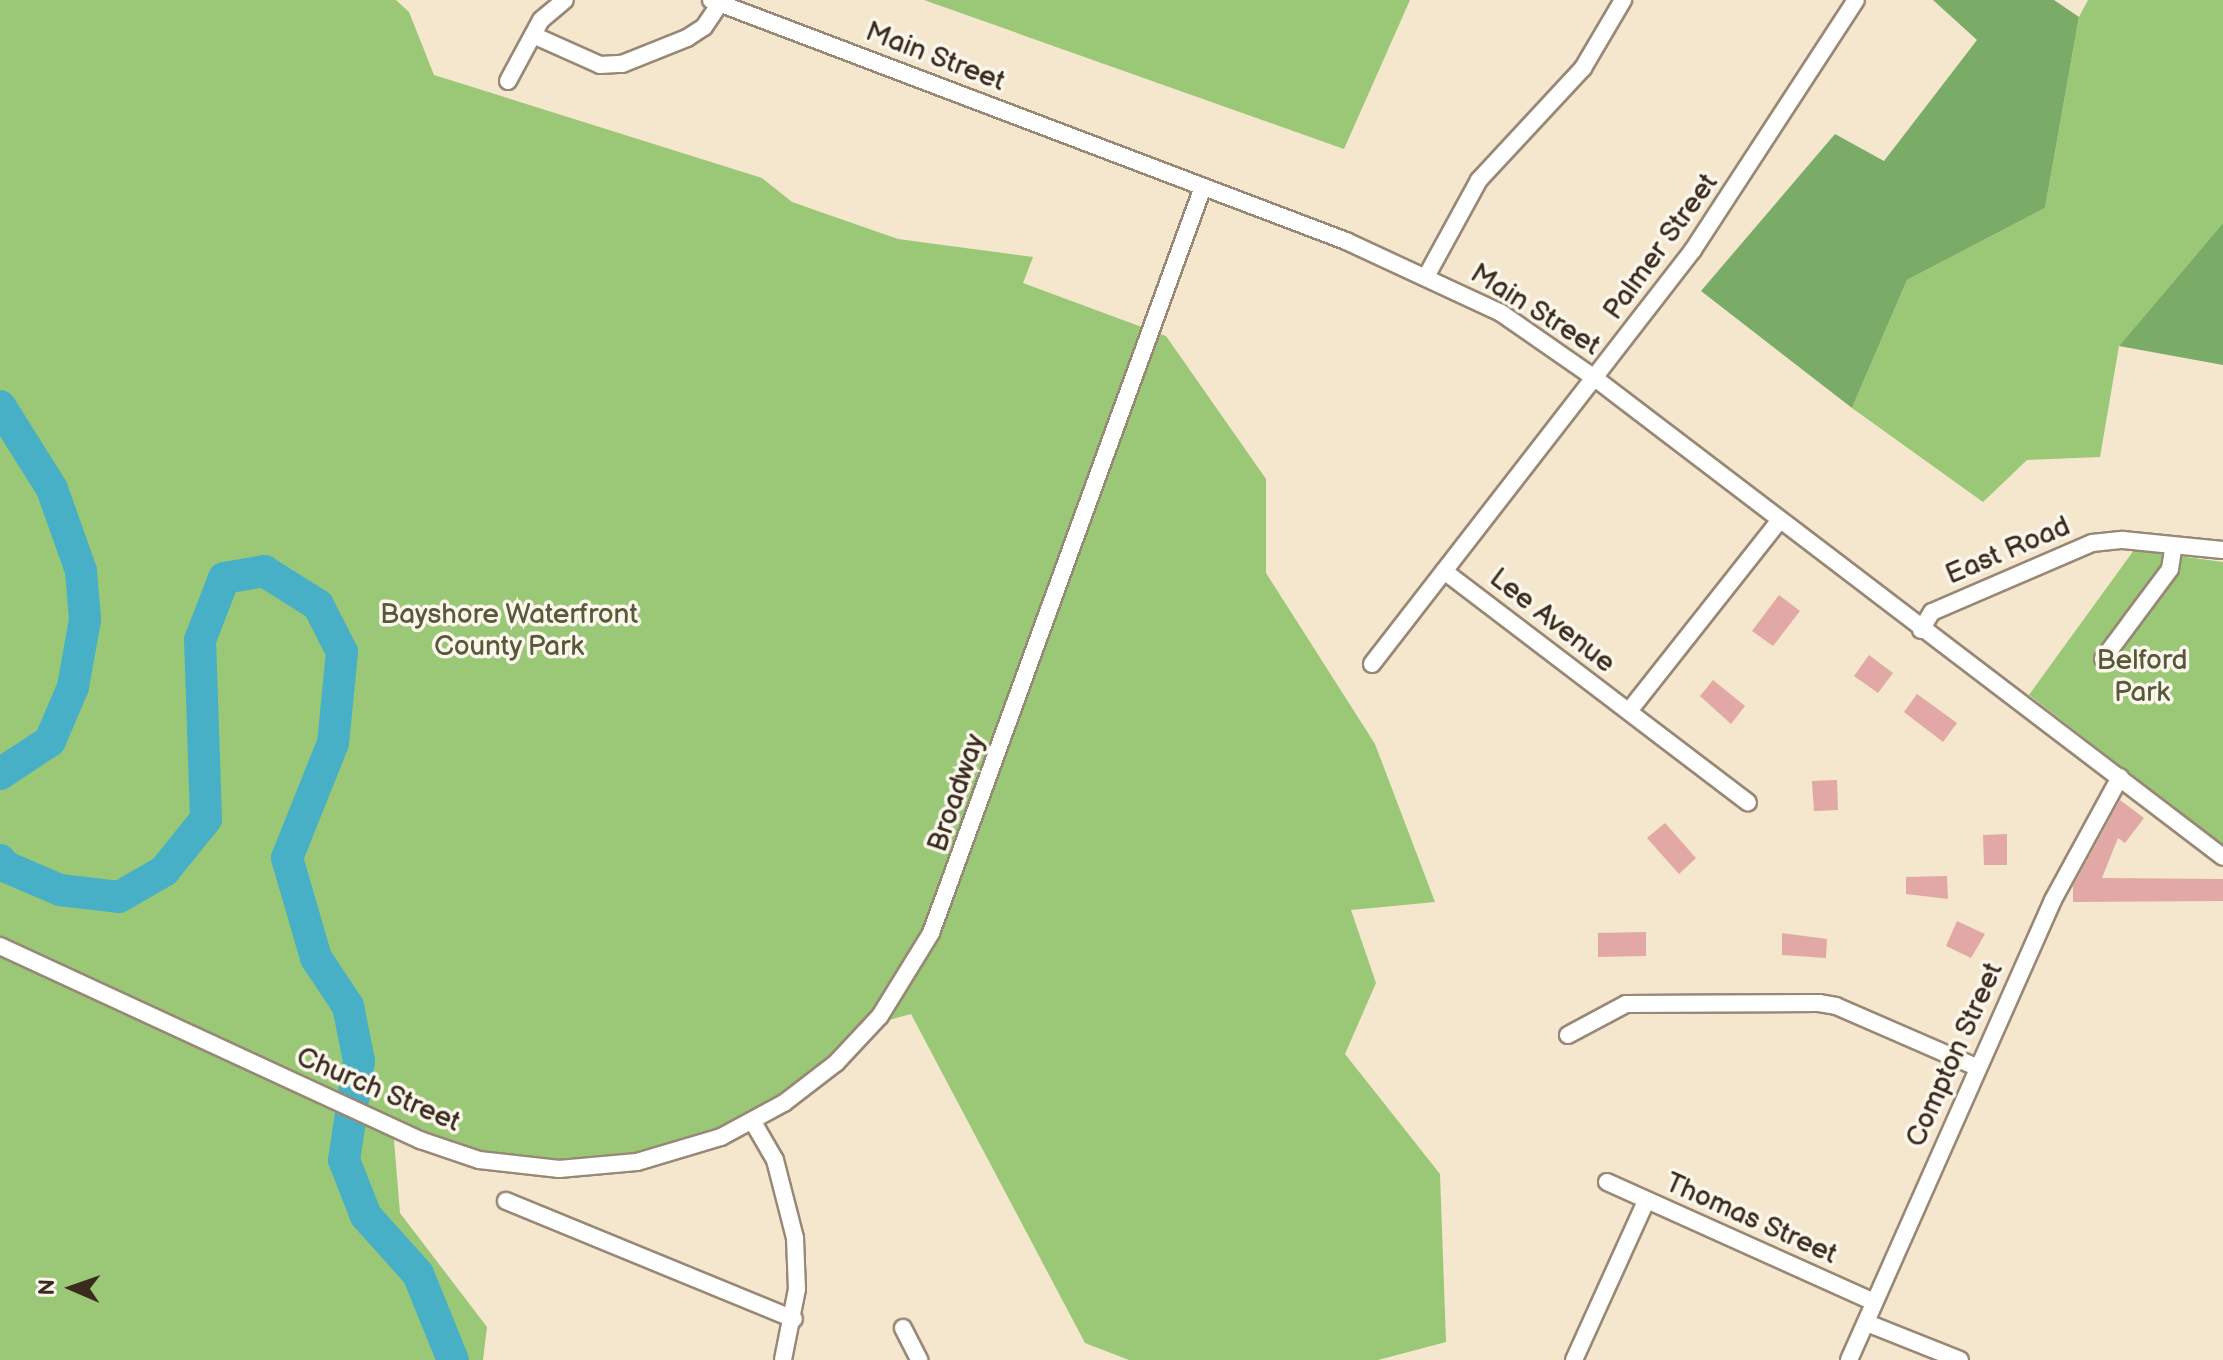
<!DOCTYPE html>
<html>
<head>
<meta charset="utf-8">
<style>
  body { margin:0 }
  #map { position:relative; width:2223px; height:1360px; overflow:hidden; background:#f5e6ce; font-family:"Balsamiq Sans",sans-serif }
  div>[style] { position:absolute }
  .green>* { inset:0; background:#9ac876 }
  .forest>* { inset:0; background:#7bac67 }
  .river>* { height:32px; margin:-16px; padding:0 16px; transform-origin:16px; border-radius:16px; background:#48b0c6 }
  .building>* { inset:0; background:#e2a8a5 }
  .roads { filter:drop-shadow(2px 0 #988876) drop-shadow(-2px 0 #988876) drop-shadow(0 2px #988876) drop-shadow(0 -2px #988876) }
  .minor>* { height:16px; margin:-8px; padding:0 8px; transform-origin:8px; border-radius:8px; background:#fff }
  span { translate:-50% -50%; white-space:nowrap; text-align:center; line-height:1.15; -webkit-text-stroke:7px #fbf7ec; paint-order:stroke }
  .street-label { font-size:28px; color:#3b2a1e }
  .park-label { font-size:28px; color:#585938 }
  .north { position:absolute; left:32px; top:1248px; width:80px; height:80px; -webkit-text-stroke:6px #fbf7ec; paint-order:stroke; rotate:272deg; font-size:22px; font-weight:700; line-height:32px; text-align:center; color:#3b2a1e }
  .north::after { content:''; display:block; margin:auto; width:28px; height:36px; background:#3b2a1e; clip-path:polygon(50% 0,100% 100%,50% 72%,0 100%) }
</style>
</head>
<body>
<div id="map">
  <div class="green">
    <i style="clip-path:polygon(0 0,396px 0,409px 12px,434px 75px,762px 178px,792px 202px,898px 239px,1033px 257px,1023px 283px,1166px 336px,1266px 479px,1266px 573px,1375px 744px,1435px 902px,1351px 910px,1376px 983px,1345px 1054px,1440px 1174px,1446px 1342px,1378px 1360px,1129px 1360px,1085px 1343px,911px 1014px,867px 1026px,836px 1063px,753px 1122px,693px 1147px,559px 1169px,420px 1140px,393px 1128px,400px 1213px,487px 1327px,483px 1360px,0 1360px)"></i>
    <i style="clip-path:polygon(924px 0,1410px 0,1344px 149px)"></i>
    <i style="clip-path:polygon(2088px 0,2223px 0,2223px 223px,2119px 346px,2100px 457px,2027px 460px,1983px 502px,1852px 408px,1907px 280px,2045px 208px,2079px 17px)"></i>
    <i style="clip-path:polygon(2134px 550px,2223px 562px,2223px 845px,2029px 695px)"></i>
  </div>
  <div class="forest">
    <i style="clip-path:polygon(1933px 0,2054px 0,2079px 17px,2045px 208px,1907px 280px,1852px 408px,1701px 291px,1835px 134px,1884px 161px,1977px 40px)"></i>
    <i style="clip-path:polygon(2223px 223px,2223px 365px,2119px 346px)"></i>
  </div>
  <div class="river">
    <i style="left:0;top:406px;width:98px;rotate:57.9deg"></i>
    <i style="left:52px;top:489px;width:87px;rotate:70.5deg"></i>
    <i style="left:81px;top:571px;width:49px;rotate:85.3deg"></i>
    <i style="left:85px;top:620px;width:68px;rotate:100.2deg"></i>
    <i style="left:73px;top:687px;width:59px;rotate:113.1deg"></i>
    <i style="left:50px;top:741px;width:60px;rotate:146.6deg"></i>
    <i style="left:0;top:860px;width:9px;rotate:49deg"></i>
    <i style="left:6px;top:867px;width:59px;rotate:23.1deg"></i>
    <i style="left:60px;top:890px;width:59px;rotate:6.8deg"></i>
    <i style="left:119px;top:897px;width:52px;rotate:-30deg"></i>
    <i style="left:164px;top:871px;width:67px;rotate:-51.1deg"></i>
    <i style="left:206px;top:819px;width:179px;rotate:-91.9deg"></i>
    <i style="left:200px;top:640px;width:66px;rotate:-68.8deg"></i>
    <i style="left:224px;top:578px;width:41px;rotate:-9.9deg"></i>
    <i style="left:264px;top:571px;width:64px;rotate:32.2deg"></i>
    <i style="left:318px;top:605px;width:53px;rotate:62.9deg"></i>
    <i style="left:342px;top:652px;width:91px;rotate:95.6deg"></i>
    <i style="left:333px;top:743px;width:124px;rotate:111.8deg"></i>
    <i style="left:287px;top:858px;width:104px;rotate:73.8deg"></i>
    <i style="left:316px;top:958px;width:58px;rotate:56.3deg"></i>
    <i style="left:348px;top:1006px;width:56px;rotate:78.7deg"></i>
    <i style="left:359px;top:1061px;width:100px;rotate:98.6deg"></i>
    <i style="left:344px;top:1160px;width:60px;rotate:68.6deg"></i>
    <i style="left:366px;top:1216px;width:78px;rotate:48.1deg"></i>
    <i style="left:418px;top:1274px;width:93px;rotate:67.9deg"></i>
  </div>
  <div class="building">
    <i style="clip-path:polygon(1779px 595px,1800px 611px,1773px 646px,1752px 631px)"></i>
    <i style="clip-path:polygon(1869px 655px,1893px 673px,1878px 693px,1854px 676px)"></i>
    <i style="clip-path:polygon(1713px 680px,1745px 706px,1731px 724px,1700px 696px)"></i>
    <i style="clip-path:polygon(1917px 694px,1957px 723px,1943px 742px,1904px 712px)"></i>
    <i style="clip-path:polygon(1837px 780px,1838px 810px,1814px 811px,1812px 781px)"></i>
    <i style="clip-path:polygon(2120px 800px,2144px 818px,2125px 843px,2118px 838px,2102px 878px,2223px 879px,2223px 901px,2073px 902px,2073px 886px)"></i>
    <i style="clip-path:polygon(1665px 823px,1696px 858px,1679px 874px,1647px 838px)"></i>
    <i style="clip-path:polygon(2007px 834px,2007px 865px,1984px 865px,1983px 835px)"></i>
    <i style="clip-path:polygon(1947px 876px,1948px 899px,1906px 894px,1906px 877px)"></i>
    <i style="clip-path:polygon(1957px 921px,1985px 934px,1971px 958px,1946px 946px)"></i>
    <i style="clip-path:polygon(1646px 932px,1646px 956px,1598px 957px,1598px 933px)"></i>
    <i style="clip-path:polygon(1782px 933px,1827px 939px,1826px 958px,1782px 955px)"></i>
  </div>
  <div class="roads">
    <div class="minor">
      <i style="left:711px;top:0;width:679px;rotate:20.78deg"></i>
      <i style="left:1346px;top:241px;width:171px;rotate:24.9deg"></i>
      <i style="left:1501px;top:313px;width:116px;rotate:34.8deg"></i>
      <i style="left:1596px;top:379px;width:788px;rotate:37.32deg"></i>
      <i style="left:533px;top:35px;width:73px;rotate:24.1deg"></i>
      <i style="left:600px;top:65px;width:22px;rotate:-3deg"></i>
      <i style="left:622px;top:64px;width:70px;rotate:-21.8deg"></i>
      <i style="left:687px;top:38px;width:20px;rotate:-33deg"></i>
      <i style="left:704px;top:27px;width:29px;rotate:-56deg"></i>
      <i style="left:508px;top:81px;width:69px;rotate:-61.6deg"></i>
      <i style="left:541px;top:20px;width:31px;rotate:-40deg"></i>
      <i style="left:1427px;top:275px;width:108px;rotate:-61.3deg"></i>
      <i style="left:1479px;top:180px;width:153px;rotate:-47.1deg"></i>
      <i style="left:1583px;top:68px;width:79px;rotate:-59.5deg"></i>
      <i style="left:1444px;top:571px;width:382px;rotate:37.3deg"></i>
      <i style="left:1921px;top:630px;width:21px;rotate:-59deg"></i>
      <i style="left:1932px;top:612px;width:174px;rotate:-23.3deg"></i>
      <i style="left:2092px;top:543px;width:31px;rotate:-6deg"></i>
      <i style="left:2123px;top:540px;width:100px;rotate:5.7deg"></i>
      <i style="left:2103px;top:659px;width:112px;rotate:-53.3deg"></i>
      <i style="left:2170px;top:569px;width:24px;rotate:-81deg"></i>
      <i style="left:1372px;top:664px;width:524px;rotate:-52.21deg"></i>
      <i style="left:1693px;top:250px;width:298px;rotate:-56.9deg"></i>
      <i style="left:1629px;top:711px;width:242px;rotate:-51.7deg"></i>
      <i style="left:0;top:946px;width:463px;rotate:24.8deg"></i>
      <i style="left:420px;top:1140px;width:62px;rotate:18.7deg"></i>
      <i style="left:479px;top:1160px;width:81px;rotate:6.4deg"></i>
      <i style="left:559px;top:1169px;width:78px;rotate:-5.1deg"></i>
      <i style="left:637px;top:1162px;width:88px;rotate:-16.6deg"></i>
      <i style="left:721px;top:1137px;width:72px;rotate:-28.4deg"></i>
      <i style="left:784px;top:1103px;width:66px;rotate:-37.6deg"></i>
      <i style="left:836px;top:1063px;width:64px;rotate:-46.9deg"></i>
      <i style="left:880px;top:1016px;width:97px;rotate:-58.4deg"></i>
      <i style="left:931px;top:933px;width:794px;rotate:-69.97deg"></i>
      <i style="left:1568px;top:1035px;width:66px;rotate:-28.1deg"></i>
      <i style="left:1626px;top:1004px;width:193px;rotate:-0.3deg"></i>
      <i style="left:1819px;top:1003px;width:17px;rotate:10deg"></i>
      <i style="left:1836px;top:1006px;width:153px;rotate:23.5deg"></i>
      <i style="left:753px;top:1122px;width:44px;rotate:59.9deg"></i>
      <i style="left:775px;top:1160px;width:81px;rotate:75.6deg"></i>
      <i style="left:795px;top:1238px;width:51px;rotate:87.8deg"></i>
      <i style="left:797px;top:1289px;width:72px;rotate:101.2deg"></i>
      <i style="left:1607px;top:1182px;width:293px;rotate:24.2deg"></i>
      <i style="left:506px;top:1201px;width:311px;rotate:22.3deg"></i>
      <i style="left:1867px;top:1323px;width:100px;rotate:21.7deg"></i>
      <i style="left:903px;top:1328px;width:36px;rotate:63deg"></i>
      <i style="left:1574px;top:1360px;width:175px;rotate:-65.6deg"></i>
      <i style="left:1849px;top:1360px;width:503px;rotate:-66.08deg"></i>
      <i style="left:2053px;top:900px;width:140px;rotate:-61.4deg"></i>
    </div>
  </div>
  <div class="street-label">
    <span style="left:935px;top:57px;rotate:21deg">Main Street</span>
    <span style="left:1661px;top:247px;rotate:-54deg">Palmer Street</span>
    <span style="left:1535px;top:310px;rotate:32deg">Main Street</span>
    <span style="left:2008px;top:551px;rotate:-23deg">East Road</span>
    <span style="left:1552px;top:621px;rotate:38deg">Lee Avenue</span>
    <span style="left:957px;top:793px;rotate:-71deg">Broadway</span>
    <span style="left:1955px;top:1055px;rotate:-66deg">Compton Street</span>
    <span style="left:378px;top:1090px;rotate:23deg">Church Street</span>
    <span style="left:1751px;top:1219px;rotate:24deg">Thomas Street</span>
  </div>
  <div class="park-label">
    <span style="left:509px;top:631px">Bayshore Waterfront<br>County Park</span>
    <span style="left:2142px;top:677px">Belford<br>Park</span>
  </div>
  <div class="north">N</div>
</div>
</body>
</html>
